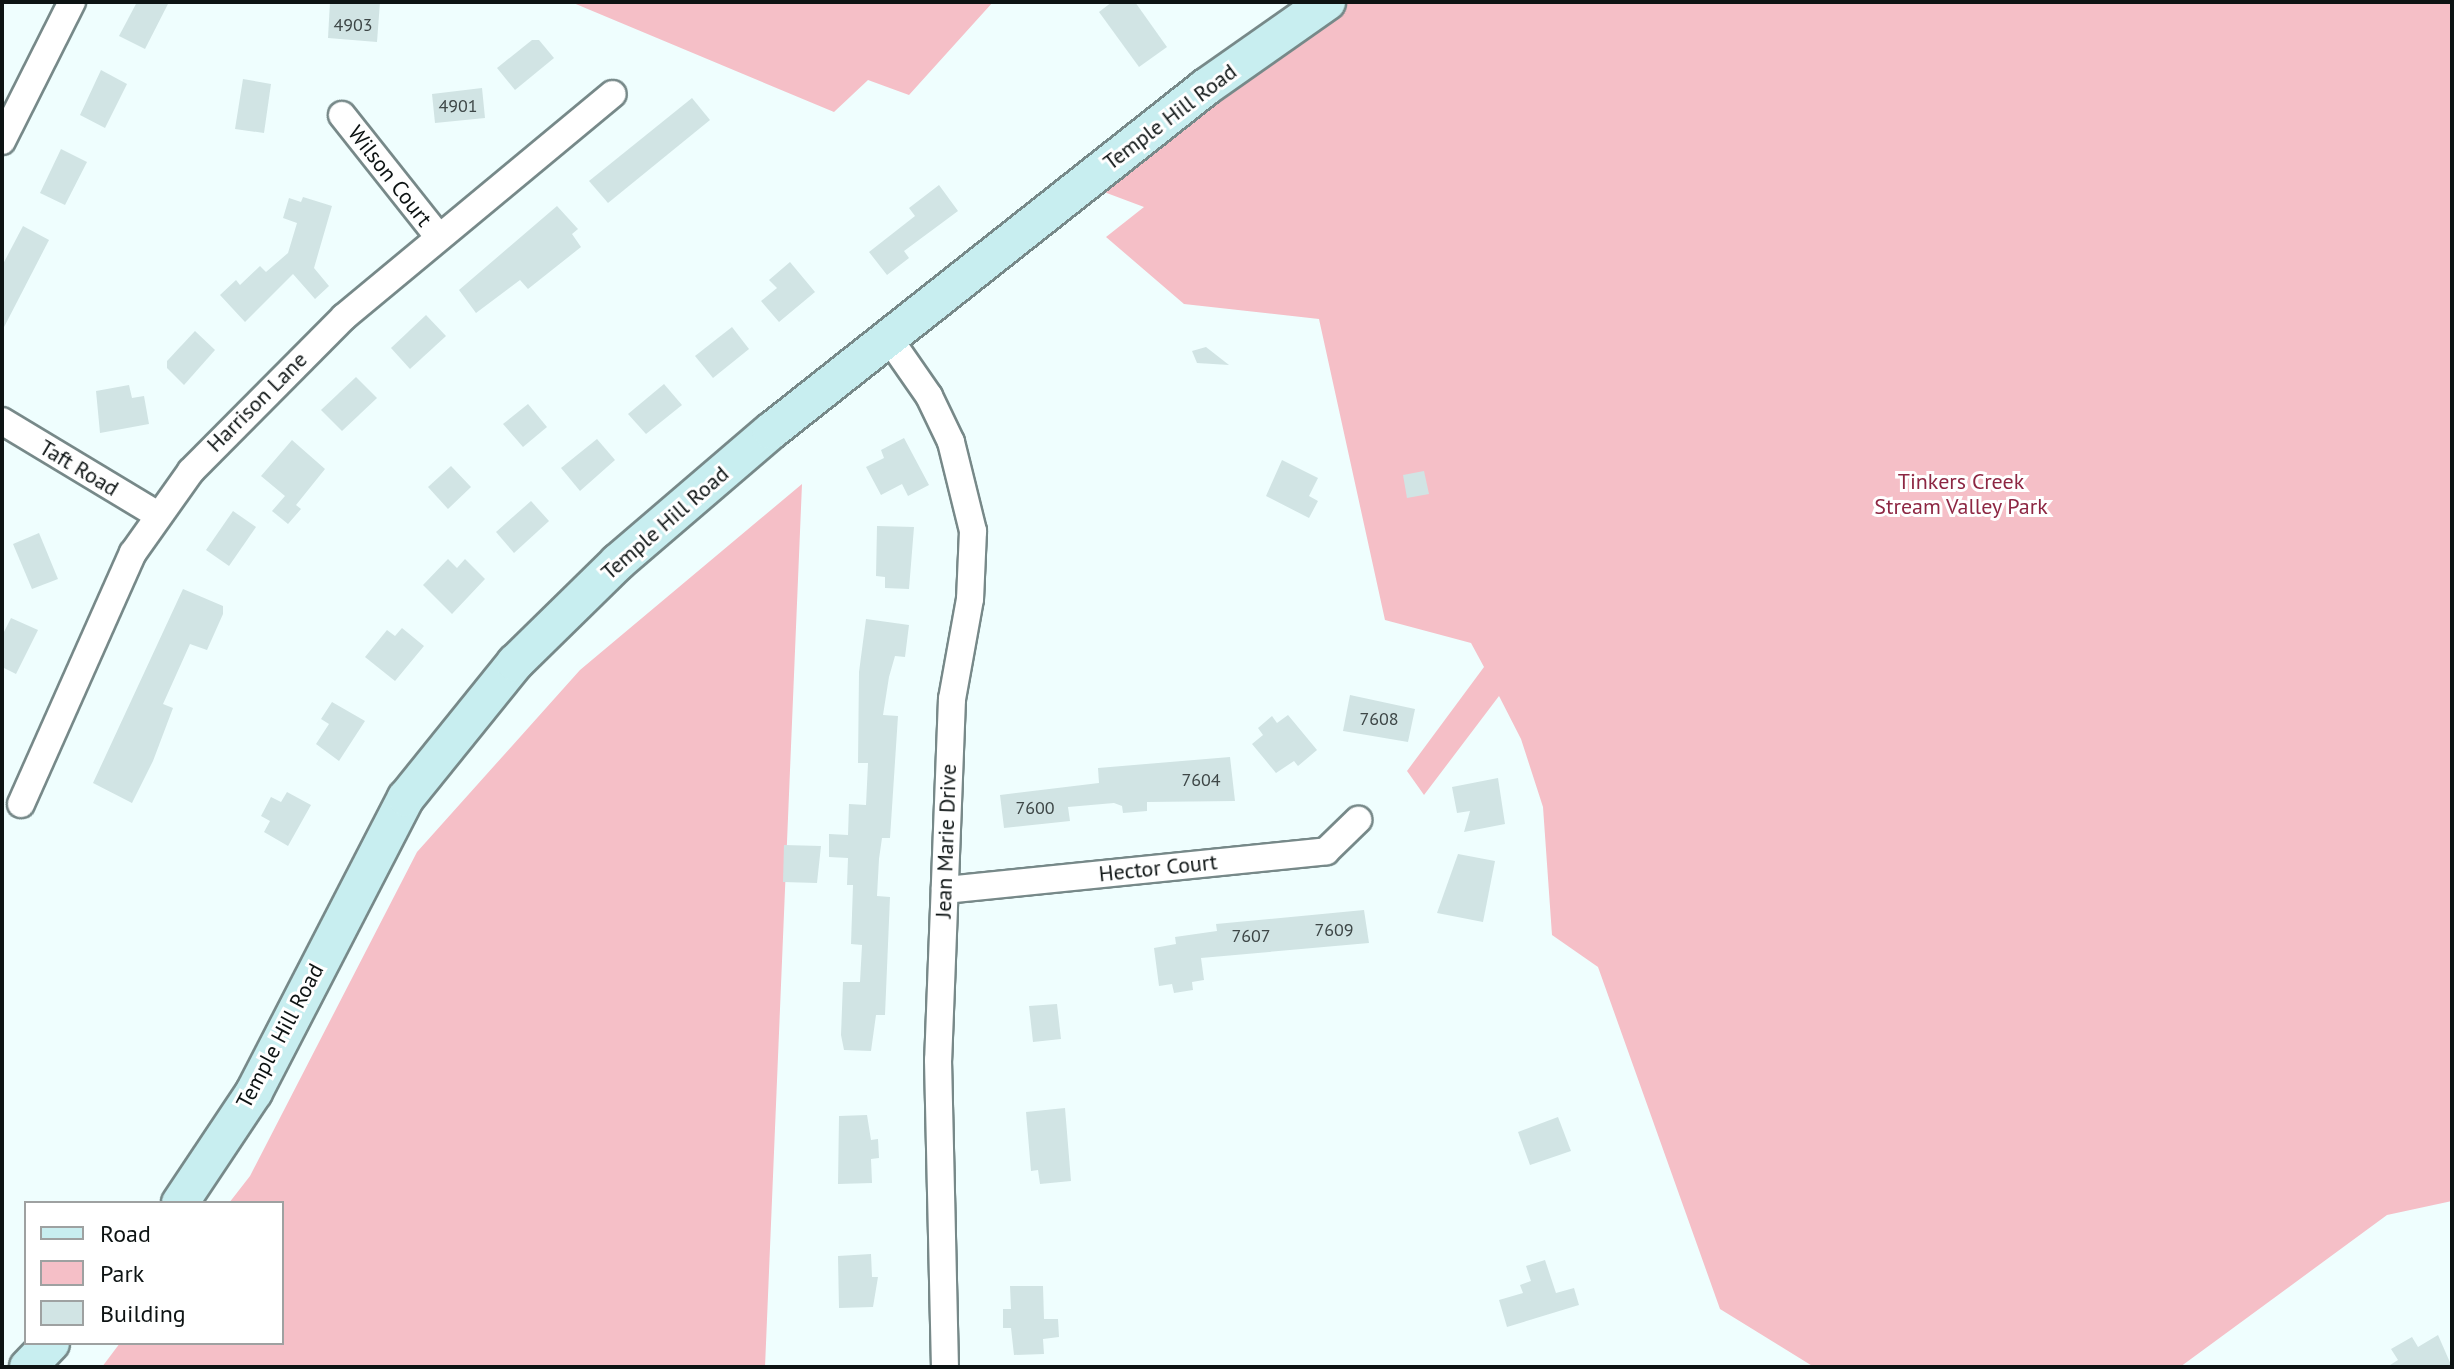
<!DOCTYPE html>
<html>
<head>
<meta charset="utf-8">
<style>
  body { margin:0 }
  #map { position:relative; width:2454px; height:1369px; overflow:hidden; background:#effefe; font-family:"PT Sans",sans-serif }
  div>[style] { position:absolute }
  .green>* { inset:0; background:#f5bfc7 }
  .building>* { inset:0; background:#d1e4e4 }
  .roads { filter:drop-shadow(2px 0 #778989) drop-shadow(-2px 0 #778989) drop-shadow(0 2px #778989) drop-shadow(0 -2px #778989) }
  .minor>* { height:26px; margin:-13px; padding:0 13px; transform-origin:13px; border-radius:13px; background:#fff }
  .secondary>* { height:36px; margin:-18px; padding:0 18px; transform-origin:18px; border-radius:18px; background:#c8eef0 }
  span { translate:-50% -50%; white-space:nowrap; text-align:center; line-height:1.15; -webkit-text-stroke:6px #fff; paint-order:stroke }
  .number-label { font-size:18px; color:#3e4747 }
  .number-label span { -webkit-text-stroke-width:0 }
  .street-label { font-size:22px; color:#0d1313 }
  .park-label { font-size:22px; color:#8d2743 }
  .frame { position:absolute; inset:0; border:4px solid #0d1313; pointer-events:none }
  .legend { position:absolute; left:24px; top:1201px; width:260px; height:144px; box-sizing:border-box; background:#fff; border:2px solid #9ea1a1; margin:0; padding:10px 14px; list-style:none; font-size:24px; color:#0d1313 }
  .legend li { display:flex; align-items:center; gap:16px; height:40px }
  .legend b { width:40px; border:2px solid #9ea1a1 }
</style>
</head>
<body>
<div id="map">
  <div class="green">
    <i style="clip-path:polygon(571px 2px,993px 2px,909px 95px,868px 80px,834px 112px)"></i>
    <i style="clip-path:polygon(1338px 2px,2452px 2px,2452px 1201px,2387px 1215px,2180px 1367px,1814px 1367px,1720px 1309px,1598px 967px,1552px 935px,1543px 807px,1521px 739px,1499px 696px,1424px 795px,1407px 771px,1484px 667px,1471px 643px,1385px 620px,1319px 319px,1184px 304px,1106px 237px,1144px 207px,1104px 192px,1190px 113px)"></i>
    <i style="clip-path:polygon(802px 484px,765px 1367px,102px 1367px,120px 1343px,282px 1343px,282px 1203px,229px 1203px,250px 1176px,417px 852px,580px 670px)"></i>
  </div>
  <div class="building">
    <i style="clip-path:polygon(137px 2px,169px 2px,145px 49px,119px 36px)"></i>
    <i style="clip-path:polygon(330px 2px,380px 2px,377px 42px,328px 38px)"></i>
    <i style="clip-path:polygon(1112px 2px,1135px 2px,1167px 47px,1139px 67px,1099px 12px)"></i>
    <i style="clip-path:polygon(532px 40px,539px 40px,554px 58px,515px 90px,497px 68px)"></i>
    <i style="clip-path:polygon(101px 70px,127px 84px,105px 128px,80px 115px)"></i>
    <i style="clip-path:polygon(243px 79px,271px 84px,264px 133px,235px 129px)"></i>
    <i style="clip-path:polygon(482px 88px,485px 118px,435px 123px,432px 94px)"></i>
    <i style="clip-path:polygon(692px 98px,710px 120px,608px 203px,589px 181px)"></i>
    <i style="clip-path:polygon(61px 149px,87px 162px,65px 205px,40px 193px)"></i>
    <i style="clip-path:polygon(939px 185px,958px 211px,904px 251px,909px 258px,887px 275px,869px 252px,915px 216px,909px 208px)"></i>
    <i style="clip-path:polygon(303px 197px,332px 206px,314px 268px,329px 286px,315px 299px,293px 274px,245px 322px,220px 295px,236px 280px,240px 285px,260px 266px,266px 272px,288px 253px,297px 223px,283px 218px,289px 198px,301px 202px)"></i>
    <i style="clip-path:polygon(557px 206px,578px 229px,572px 234px,581px 247px,528px 289px,520px 280px,476px 313px,459px 290px)"></i>
    <i style="clip-path:polygon(23px 226px,49px 240px,2px 331px,2px 266px)"></i>
    <i style="clip-path:polygon(790px 262px,815px 292px,779px 322px,761px 301px,777px 288px,769px 280px)"></i>
    <i style="clip-path:polygon(426px 315px,446px 336px,410px 369px,391px 348px)"></i>
    <i style="clip-path:polygon(732px 327px,749px 349px,713px 378px,695px 356px)"></i>
    <i style="clip-path:polygon(195px 331px,215px 350px,184px 385px,167px 368px,167px 361px)"></i>
    <i style="clip-path:polygon(1206px 347px,1229px 365px,1197px 363px,1192px 351px)"></i>
    <i style="clip-path:polygon(356px 377px,377px 398px,342px 431px,321px 410px)"></i>
    <i style="clip-path:polygon(664px 384px,682px 405px,646px 434px,628px 414px)"></i>
    <i style="clip-path:polygon(129px 385px,132px 398px,144px 396px,149px 424px,100px 433px,96px 391px)"></i>
    <i style="clip-path:polygon(528px 404px,547px 427px,523px 447px,503px 424px)"></i>
    <i style="clip-path:polygon(904px 438px,929px 485px,908px 496px,902px 484px,881px 495px,866px 467px,884px 458px,881px 450px)"></i>
    <i style="clip-path:polygon(597px 439px,615px 460px,580px 491px,561px 468px)"></i>
    <i style="clip-path:polygon(292px 440px,325px 469px,296px 505px,301px 509px,288px 524px,272px 511px,285px 496px,261px 476px)"></i>
    <i style="clip-path:polygon(1282px 460px,1318px 478px,1309px 496px,1318px 501px,1309px 518px,1266px 496px)"></i>
    <i style="clip-path:polygon(451px 466px,471px 487px,448px 509px,428px 487px)"></i>
    <i style="clip-path:polygon(1424px 471px,1429px 494px,1407px 498px,1403px 475px)"></i>
    <i style="clip-path:polygon(531px 501px,549px 521px,514px 553px,496px 532px)"></i>
    <i style="clip-path:polygon(233px 511px,256px 527px,229px 566px,206px 550px)"></i>
    <i style="clip-path:polygon(877px 526px,914px 527px,909px 589px,885px 588px,885px 577px,876px 576px)"></i>
    <i style="clip-path:polygon(39px 533px,58px 579px,32px 589px,13px 544px)"></i>
    <i style="clip-path:polygon(448px 559px,457px 568px,465px 559px,485px 579px,452px 614px,423px 585px)"></i>
    <i style="clip-path:polygon(183px 589px,223px 606px,223px 614px,207px 650px,190px 644px,163px 704px,173px 708px,153px 761px,132px 803px,93px 783px)"></i>
    <i style="clip-path:polygon(11px 618px,38px 630px,16px 674px,2px 667px,2px 636px)"></i>
    <i style="clip-path:polygon(866px 619px,909px 625px,905px 657px,895px 656px,889px 677px,883px 715px,898px 716px,890px 838px,882px 838px,879px 859px,877px 896px,890px 897px,885px 1015px,876px 1015px,871px 1051px,844px 1050px,841px 1035px,843px 982px,860px 982px,862px 945px,851px 944px,853px 885px,847px 885px,848px 858px,829px 857px,829px 834px,848px 835px,849px 804px,866px 805px,868px 763px,858px 763px,859px 672px)"></i>
    <i style="clip-path:polygon(402px 628px,424px 646px,395px 681px,365px 657px,387px 630px,395px 636px)"></i>
    <i style="clip-path:polygon(1350px 695px,1415px 709px,1408px 742px,1343px 731px)"></i>
    <i style="clip-path:polygon(332px 702px,365px 721px,339px 761px,316px 744px,329px 724px,321px 719px)"></i>
    <i style="clip-path:polygon(1288px 715px,1317px 750px,1298px 766px,1294px 761px,1276px 773px,1252px 744px,1263px 735px,1258px 728px,1272px 716px,1277px 723px)"></i>
    <i style="clip-path:polygon(1230px 757px,1235px 801px,1147px 802px,1147px 811px,1123px 813px,1122px 806px,1114px 803px,1068px 807px,1070px 821px,1004px 828px,1000px 795px,1099px 783px,1098px 768px)"></i>
    <i style="clip-path:polygon(1498px 778px,1505px 824px,1464px 832px,1470px 811px,1457px 813px,1452px 787px)"></i>
    <i style="clip-path:polygon(287px 792px,311px 805px,288px 846px,264px 832px,270px 821px,261px 816px,271px 797px,281px 802px)"></i>
    <i style="clip-path:polygon(784px 845px,821px 846px,817px 883px,783px 882px)"></i>
    <i style="clip-path:polygon(1458px 854px,1495px 861px,1483px 922px,1437px 913px)"></i>
    <i style="clip-path:polygon(1364px 910px,1369px 943px,1201px 958px,1204px 980px,1192px 982px,1193px 990px,1174px 993px,1172px 984px,1159px 986px,1154px 948px,1176px 944px,1175px 937px,1217px 931px,1216px 924px)"></i>
    <i style="clip-path:polygon(1057px 1004px,1061px 1039px,1033px 1042px,1029px 1006px)"></i>
    <i style="clip-path:polygon(1065px 1108px,1071px 1181px,1040px 1184px,1038px 1170px,1031px 1171px,1026px 1112px)"></i>
    <i style="clip-path:polygon(867px 1115px,871px 1140px,878px 1139px,879px 1158px,871px 1159px,872px 1183px,838px 1184px,839px 1116px)"></i>
    <i style="clip-path:polygon(1558px 1117px,1571px 1151px,1530px 1165px,1518px 1132px)"></i>
    <i style="clip-path:polygon(871px 1254px,872px 1277px,878px 1277px,873px 1307px,839px 1308px,838px 1256px)"></i>
    <i style="clip-path:polygon(1545px 1260px,1556px 1293px,1574px 1288px,1579px 1305px,1507px 1327px,1499px 1300px,1523px 1293px,1520px 1285px,1531px 1281px,1526px 1266px)"></i>
    <i style="clip-path:polygon(1010px 1286px,1043px 1286px,1044px 1319px,1058px 1319px,1059px 1337px,1043px 1339px,1044px 1354px,1014px 1355px,1011px 1328px,1003px 1328px,1003px 1309px,1011px 1309px)"></i>
    <i style="clip-path:polygon(2438px 1335px,2452px 1367px,2387px 1367px,2398px 1360px,2391px 1349px,2412px 1337px,2418px 1347px)"></i>
  </div>
  <div class="roads">
    <div class="minor">
      <i style="left:342px;top:115px;width:154px;rotate:51.6deg"></i>
      <i style="left:2px;top:141px;width:156px;rotate:-63.3deg"></i>
      <i style="left:888px;top:337px;width:72px;rotate:55.2deg"></i>
      <i style="left:929px;top:396px;width:51px;rotate:64.4deg"></i>
      <i style="left:951px;top:442px;width:92px;rotate:76.1deg"></i>
      <i style="left:973px;top:531px;width:68px;rotate:92.5deg"></i>
      <i style="left:970px;top:599px;width:102px;rotate:100.2deg"></i>
      <i style="left:952px;top:699px;width:361px;rotate:92.2deg"></i>
      <i style="left:938px;top:1060px;width:307px;rotate:88.7deg"></i>
      <i style="left:2px;top:421px;width:180px;rotate:31.1deg"></i>
      <i style="left:21px;top:804px;width:275px;rotate:-66deg"></i>
      <i style="left:133px;top:553px;width:100px;rotate:-54.7deg"></i>
      <i style="left:191px;top:471px;width:217px;rotate:-45.2deg"></i>
      <i style="left:344px;top:317px;width:349px;rotate:-39.7deg"></i>
      <i style="left:945px;top:890px;width:383px;rotate:-5.8deg"></i>
      <i style="left:1326px;top:851px;width:45px;rotate:-44.1deg"></i>
    </div>
    <div class="secondary">
      <i style="left:180px;top:1203px;width:133px;rotate:-56.3deg"></i>
      <i style="left:254px;top:1092px;width:331px;rotate:-62.7deg"></i>
      <i style="left:406px;top:798px;width:174px;rotate:-51.1deg"></i>
      <i style="left:515px;top:663px;width:144px;rotate:-44.4deg"></i>
      <i style="left:618px;top:562px;width:201px;rotate:-40.6deg"></i>
      <i style="left:771px;top:431px;width:555px;rotate:-38.34deg"></i>
      <i style="left:1206px;top:87px;width:148px;rotate:-35.1deg"></i>
      <i style="left:28px;top:1367px;width:33px;rotate:-46deg"></i>
    </div>
  </div>
  <div class="number-label">
    <span style="left:353px;top:25px">4903</span>
    <span style="left:458px;top:106px">4901</span>
    <span style="left:1379px;top:719px">7608</span>
    <span style="left:1201px;top:780px">7604</span>
    <span style="left:1035px;top:808px">7600</span>
    <span style="left:1334px;top:930px">7609</span>
    <span style="left:1251px;top:936px">7607</span>
  </div>
  <div class="street-label">
    <span style="left:1170px;top:117px;rotate:-37deg">Temple Hill Road</span>
    <span style="left:390px;top:176px;rotate:52deg">Wilson Court</span>
    <span style="left:257px;top:402px;rotate:-45deg">Harrison Lane</span>
    <span style="left:79px;top:468px;rotate:31deg">Taft Road</span>
    <span style="left:665px;top:523px;rotate:-41deg">Temple Hill Road</span>
    <span style="left:946px;top:841px;rotate:-88deg">Jean Marie Drive</span>
    <span style="left:1158px;top:868px;rotate:-6deg">Hector Court</span>
    <span style="left:280px;top:1036px;rotate:-62deg">Temple Hill Road</span>
  </div>
  <div class="park-label">
    <span style="left:1961px;top:494px">Tinkers Creek<br>Stream Valley Park</span>
  </div>
  <div class="frame"></div>
  <ul class="legend">
  <li><b style="height:10px;background:#c8eef0"></b>Road</li>
  <li><b style="height:22px;background:#f5bfc7"></b>Park</li>
  <li><b style="height:22px;background:#d1e4e4"></b>Building</li>
  </ul>
</div>
</body>
</html>
